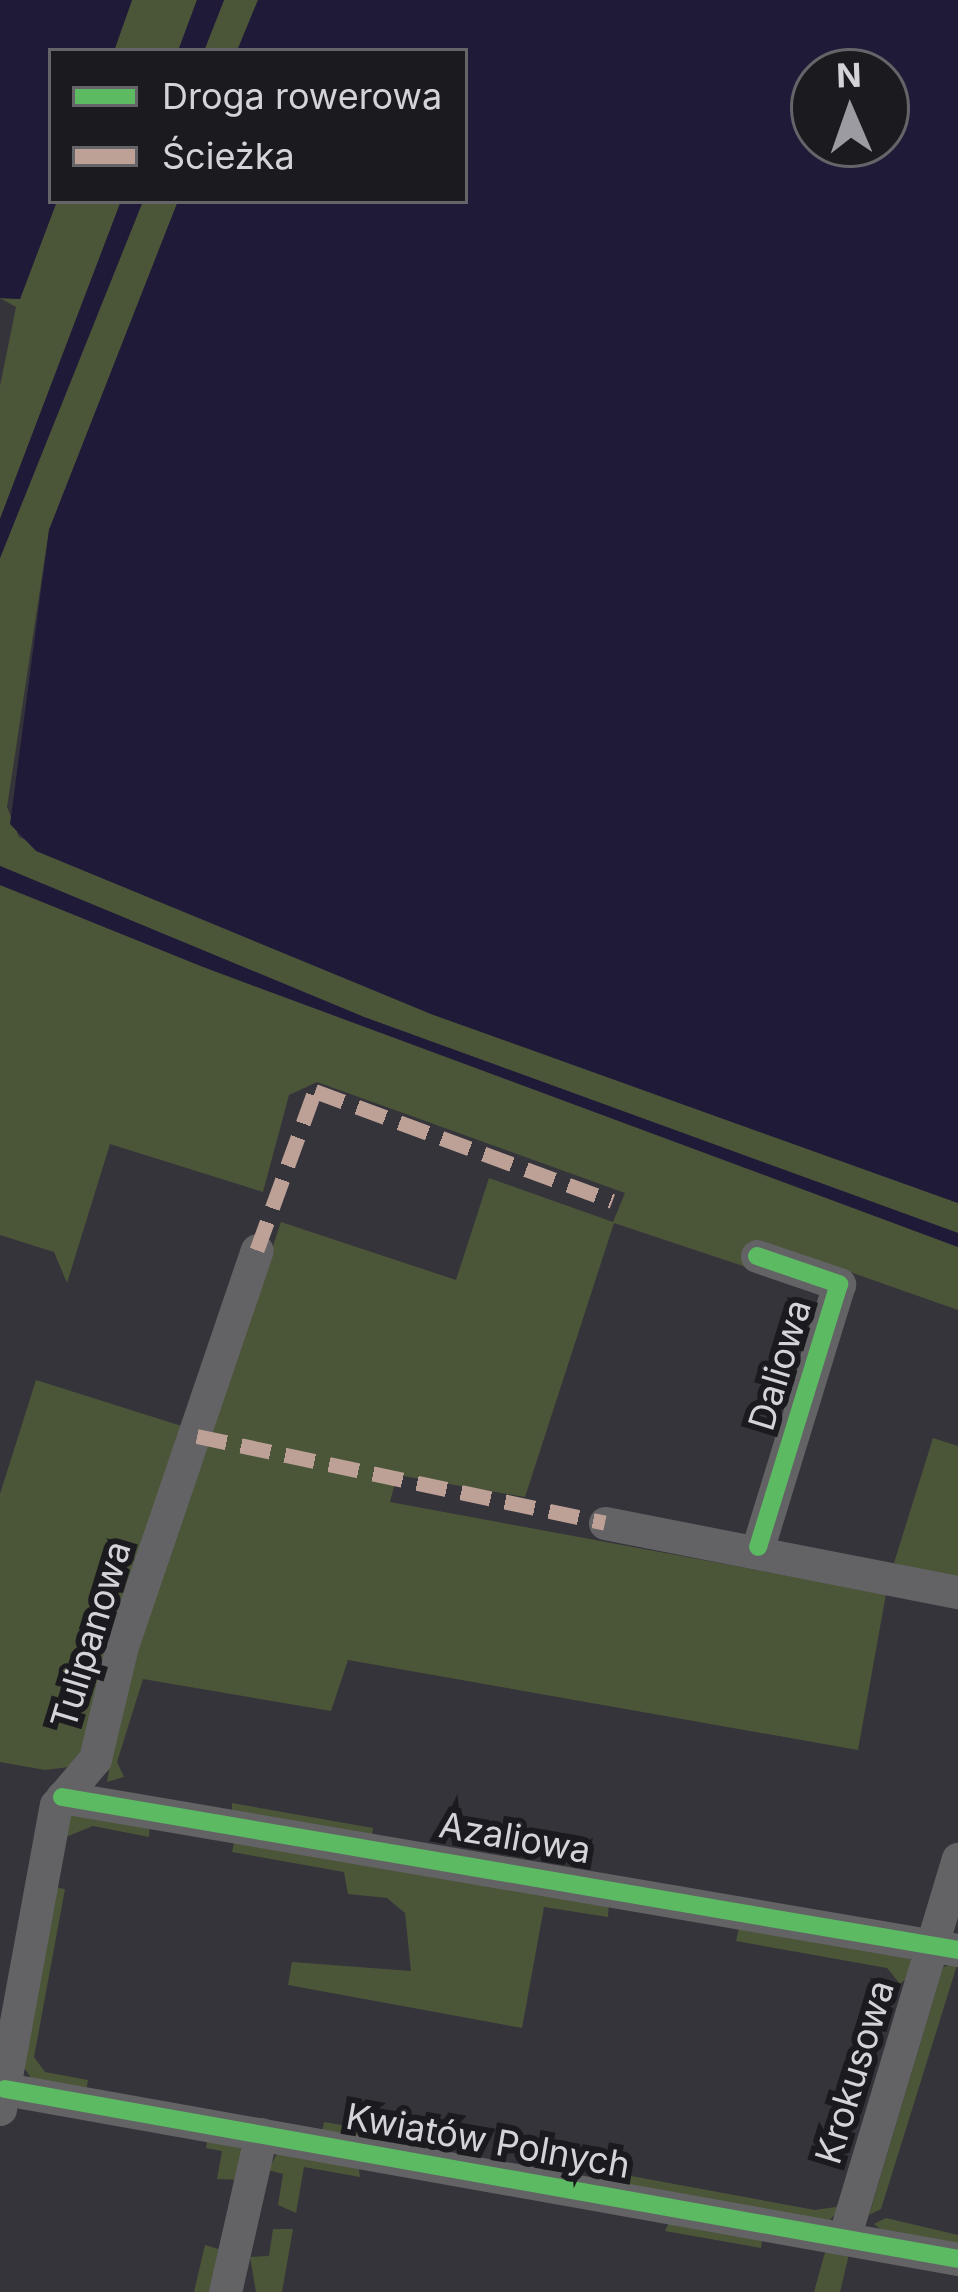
<!DOCTYPE html>
<html>
<head>
<meta charset="utf-8">
<style>
  body { margin:0 }
  #map { position:relative; width:958px; height:2292px; overflow:hidden; background:#35343a; font-family:Inter,sans-serif }
  div>[style] { position:absolute }
  .green>* { inset:0; background:#4b5639 }
  .water>* { inset:0; background:#201a39 }
  .minor>* { height:33px; margin:-16.5px; padding:0 16.5px; transform-origin:16.5px; border-radius:16.5px; background:#636366 }
  .quiet>* { height:15px; margin-top:-7.5px; transform-origin:0; background:repeating-linear-gradient(90deg,#bda197 0 30px,transparent 0 45px) }
  .cycleway>* { height:18px; margin:-9px; padding:0 9px; transform-origin:9px; border-radius:9px; background:#5cba63 }
  span { translate:-50% -50%; white-space:nowrap; text-align:center; line-height:1.15; -webkit-text-stroke:12px #1b1b1f; paint-order:stroke }
  .street-label { font-size:36px; color:#d3d3d9 }
  .legend { position:absolute; left:48px; top:48px; width:420px; height:156px; box-sizing:border-box; background:#1b1b1f; border:3px solid #656569; margin:0; padding:15px 21px; list-style:none; font-size:36px; color:#d3d3d9 }
  .legend li { display:flex; align-items:center; gap:24px; height:60px }
  .legend b { width:60px; border:3px solid #656569 }
  .north { position:absolute; left:790px; top:48px; width:120px; height:120px; box-sizing:border-box; background:#1b1b1f; border:3px solid #656569; border-radius:50%; rotate:358deg; font-size:33px; font-weight:700; line-height:48px; text-align:center; color:#d3d3d9 }
  .north::after { content:''; display:block; margin:auto; width:42px; height:54px; background:#9c9ba1; clip-path:polygon(50% 0,100% 100%,50% 72%,0 100%) }
</style>
</head>
<body>
<div id="map">
  <div class="green">
    <i style="clip-path:polygon(132px 0,197px 0,178px 51px,114px 51px)"></i>
    <i style="clip-path:polygon(224px 0,258px 0,237px 51px,204px 51px)"></i>
    <i style="clip-path:polygon(57px 201px,121px 201px,0 519px,0 386px,16px 307px,0 298px,20px 299px)"></i>
    <i style="clip-path:polygon(143px 201px,178px 201px,49px 530px,7px 807px,19px 837px,431px 1014px,958px 1203px,958px 1233px,364px 1017px,0 866px,0 558px)"></i>
    <i style="clip-path:polygon(0 885px,958px 1247px,958px 1310px,759px 1240px,749px 1268px,614px 1223px,525px 1497px,397px 1475px,390px 1502px,886px 1594px,858px 1750px,348px 1660px,331px 1711px,143px 1679px,117px 1762px,124px 1777px,107px 1782px,123px 1690px,281px 1222px,456px 1280px,489px 1178px,613px 1222px,625px 1193px,317px 1082px,289px 1095px,263px 1192px,110px 1144px,67px 1283px,54px 1252px,0 1235px)"></i>
    <i style="clip-path:polygon(36px 1380px,188px 1428px,85px 1765px,45px 1770px,0 1762px,0 1494px)"></i>
    <i style="clip-path:polygon(933px 1438px,958px 1446px,958px 1584px,894px 1563px)"></i>
    <i style="clip-path:polygon(232px 1803px,373px 1828px,372px 1835px,232px 1810px)"></i>
    <i style="clip-path:polygon(71px 1812px,150px 1818px,149px 1837px,93px 1826px,61px 1839px)"></i>
    <i style="clip-path:polygon(236px 1834px,609px 1900px,608px 1917px,544px 1907px,522px 2028px,288px 1985px,292px 1962px,411px 1971px,405px 1913px,387px 1898px,348px 1894px,344px 1872px,232px 1852px)"></i>
    <i style="clip-path:polygon(52px 1887px,65px 1889px,34px 2057px,45px 2072px,88px 2080px,86px 2091px,34px 2082px,23px 2066px)"></i>
    <i style="clip-path:polygon(740px 1923px,909px 1956px,915px 1972px,900px 1984px,887px 1968px,736px 1941px)"></i>
    <i style="clip-path:polygon(958px 1962px,881px 2209px,869px 2215px,943px 1967px)"></i>
    <i style="clip-path:polygon(324px 2122px,394px 2134px,392px 2146px,322px 2133px)"></i>
    <i style="clip-path:polygon(208px 2136px,242px 2149px,241px 2180px,217px 2179px,222px 2151px,206px 2148px)"></i>
    <i style="clip-path:polygon(278px 2152px,358px 2162px,360px 2177px,304px 2167px,296px 2213px,278px 2205px,283px 2174px,268px 2170px)"></i>
    <i style="clip-path:polygon(631px 2176px,815px 2210px,842px 2206px,829px 2221px,629px 2187px)"></i>
    <i style="clip-path:polygon(671px 2218px,763px 2234px,761px 2248px,665px 2231px)"></i>
    <i style="clip-path:polygon(886px 2218px,958px 2235px,958px 2247px,884px 2232px,874px 2224px)"></i>
    <i style="clip-path:polygon(273px 2229px,293px 2229px,282px 2292px,256px 2292px,250px 2257px,269px 2256px)"></i>
    <i style="clip-path:polygon(205px 2245px,228px 2252px,215px 2292px,194px 2292px)"></i>
    <i style="clip-path:polygon(827px 2245px,850px 2250px,840px 2292px,814px 2292px)"></i>
  </div>
  <div class="water">
    <i style="clip-path:polygon(0 0,132px 0,114px 51px,51px 51px,57px 201px,20px 299px,0 298px)"></i>
    <i style="clip-path:polygon(197px 0,224px 0,204px 51px,178px 51px)"></i>
    <i style="clip-path:polygon(evenodd,258px 0,958px 0,958px 1203px,431px 1014px,36px 851px,10px 824px,49px 530px,178px 201px,465px 201px,465px 51px,237px 51px,258px 0,814px 72px,886px 72px,886px 144px,814px 144px,814px 72px)"></i>
    <i style="clip-path:polygon(121px 201px,143px 201px,0 558px,0 519px)"></i>
    <i style="clip-path:polygon(0 866px,364px 1017px,958px 1233px,958px 1247px,203px 967px,0 885px)"></i>
  </div>
  <div class="minor">
    <i style="left:757px;top:1256px;width:87px;rotate:18.9deg"></i>
    <i style="left:839px;top:1284px;width:275px;rotate:107.1deg"></i>
    <i style="left:605px;top:1523px;width:360px;rotate:11.1deg"></i>
    <i style="left:62px;top:1797px;width:909px;rotate:9.69deg"></i>
    <i style="left:5px;top:2089px;width:968px;rotate:10.11deg"></i>
    <i style="left:0;top:2109px;width:309px;rotate:-79.6deg"></i>
    <i style="left:56px;top:1805px;width:60px;rotate:-49.7deg"></i>
    <i style="left:95px;top:1759px;width:116px;rotate:-76.6deg"></i>
    <i style="left:122px;top:1646px;width:418px;rotate:-71.2deg"></i>
    <i style="left:844px;top:2238px;width:396px;rotate:-73.3deg"></i>
    <i style="left:225px;top:2292px;width:162px;rotate:-77.2deg"></i>
  </div>
  <div class="quiet">
    <i style="left:257px;top:1250px;width:169px;rotate:-70deg"></i>
    <i style="left:315px;top:1091px;width:317px;rotate:20.3deg"></i>
    <i style="left:197px;top:1436px;width:417px;rotate:12deg"></i>
  </div>
  <div class="cycleway">
    <i style="left:757px;top:1256px;width:87px;rotate:18.9deg"></i>
    <i style="left:839px;top:1284px;width:275px;rotate:107.1deg"></i>
    <i style="left:62px;top:1797px;width:909px;rotate:9.69deg"></i>
    <i style="left:5px;top:2089px;width:968px;rotate:10.11deg"></i>
  </div>
  <div class="street-label">
    <span style="left:780px;top:1365px;rotate:-73deg">Daliowa</span>
    <span style="left:91px;top:1635px;rotate:-73deg">Tulipanowa</span>
    <span style="left:515px;top:1838px;rotate:10deg">Azaliowa</span>
    <span style="left:855px;top:2072px;rotate:-73deg">Krokusowa</span>
    <span style="left:488px;top:2141px;rotate:10deg">Kwiatów Polnych</span>
  </div>
  <ul class="legend">
  <li><b style="height:15px;background:#5cba63"></b>Droga rowerowa</li>
  <li><b style="height:15px;background:#bda197"></b>Ścieżka</li>
  </ul>
  <div class="north">N</div>
</div>
</body>
</html>
